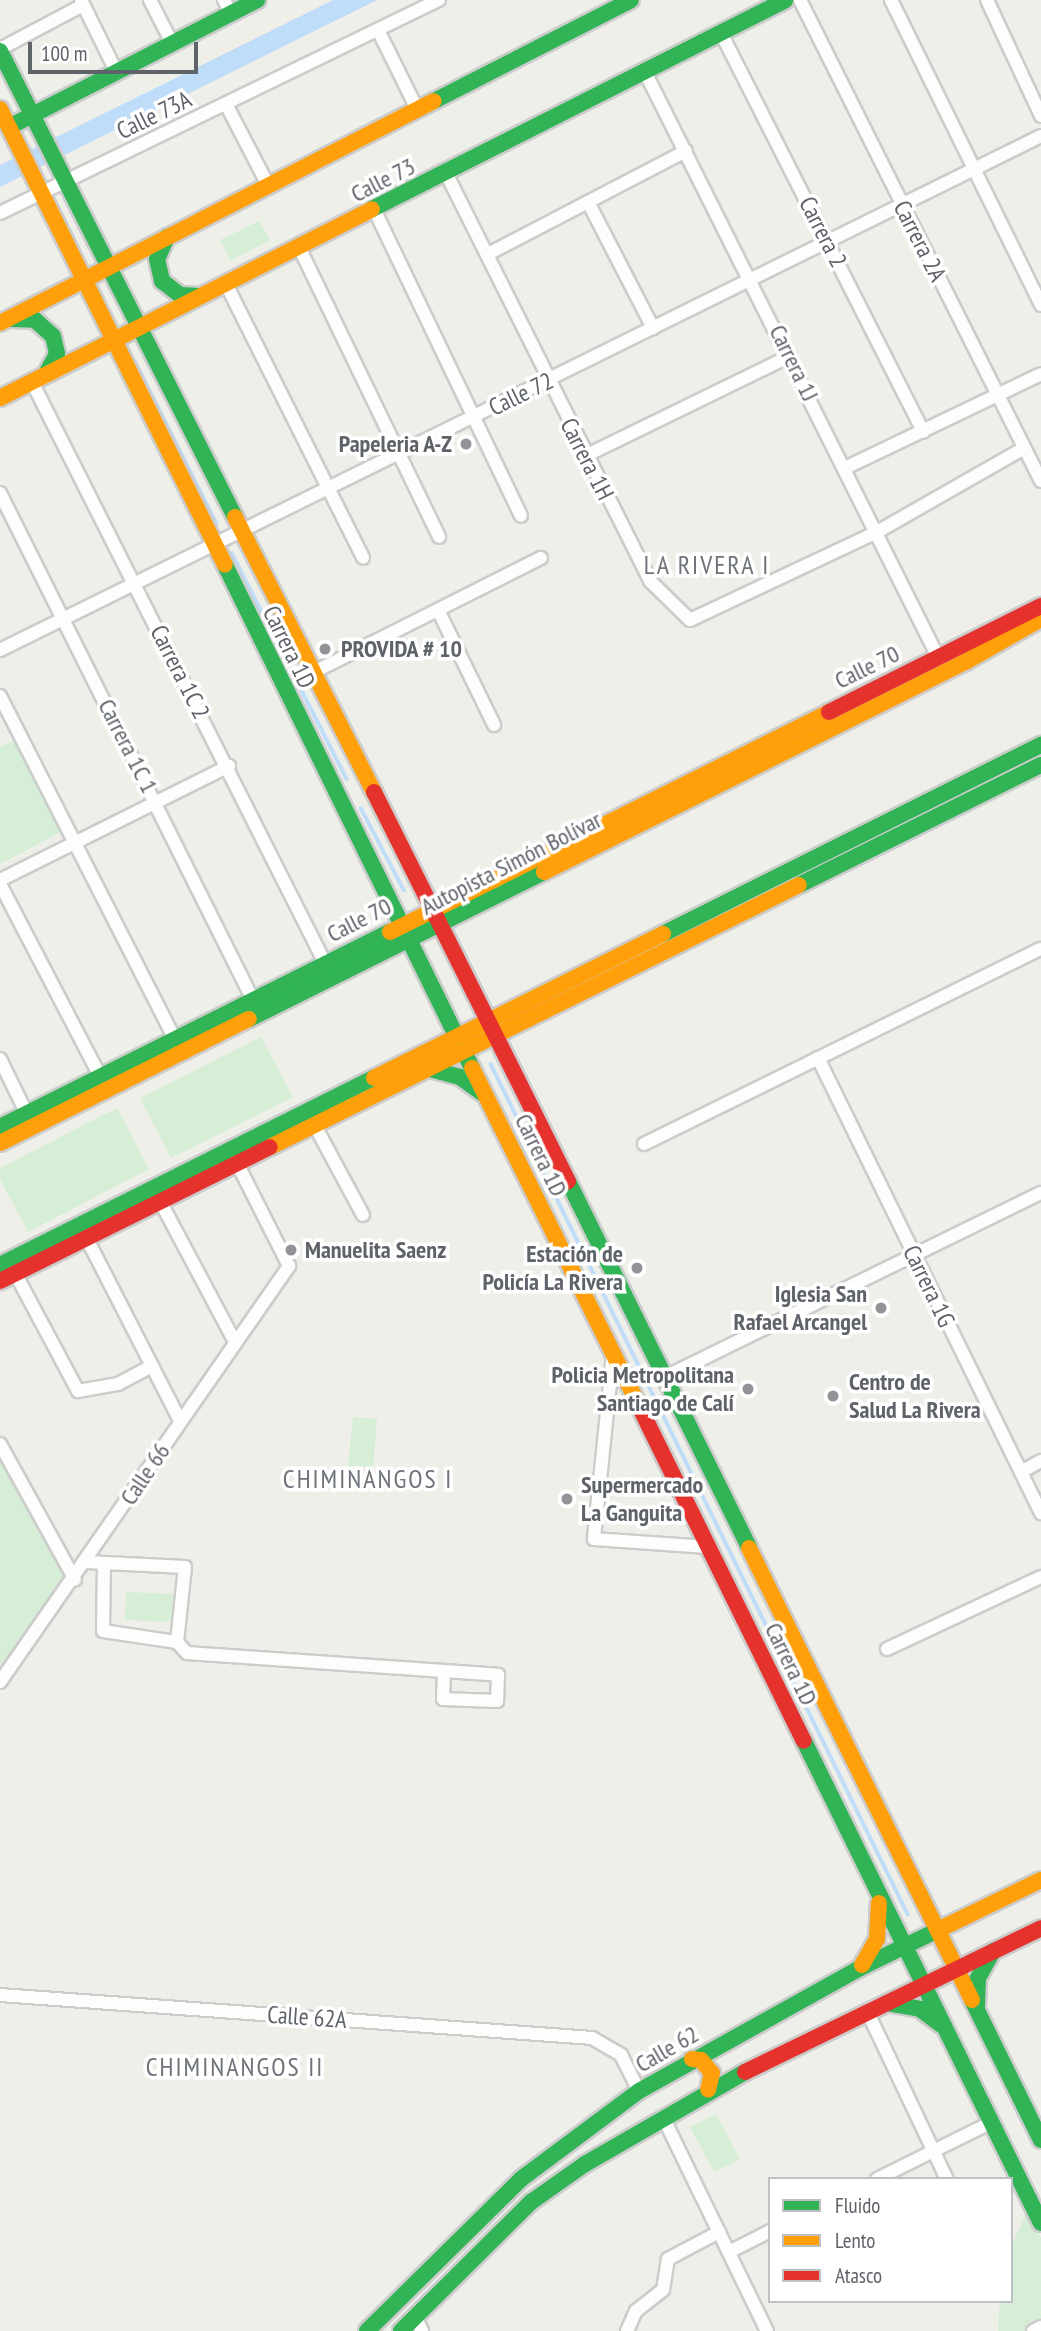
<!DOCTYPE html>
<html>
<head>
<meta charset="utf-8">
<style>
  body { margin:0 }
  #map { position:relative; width:1041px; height:2331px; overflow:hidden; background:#efefea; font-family:"PT Sans Narrow",sans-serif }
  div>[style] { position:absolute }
  .green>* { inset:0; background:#d6edd6 }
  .water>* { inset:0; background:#bfdcf9 }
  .stream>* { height:3.5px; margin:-1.75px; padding:0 1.75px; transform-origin:1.75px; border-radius:1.75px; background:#bfdcf9 }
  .roads { filter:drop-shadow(2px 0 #cbcccb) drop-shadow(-2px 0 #cbcccb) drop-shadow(0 2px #cbcccb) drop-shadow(0 -2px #cbcccb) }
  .street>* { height:12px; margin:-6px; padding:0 6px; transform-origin:6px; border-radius:6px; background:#fdfdfc }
  .fast>* { height:16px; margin:-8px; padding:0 8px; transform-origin:8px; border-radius:8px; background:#30b455 }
  .slow>* { height:16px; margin:-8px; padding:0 8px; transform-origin:8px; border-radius:8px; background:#ff9f0a }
  .jam>* { height:16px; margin:-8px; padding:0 8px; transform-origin:8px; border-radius:8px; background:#e5322d }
  .dots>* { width:19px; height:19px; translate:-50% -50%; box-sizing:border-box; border:4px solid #fff; border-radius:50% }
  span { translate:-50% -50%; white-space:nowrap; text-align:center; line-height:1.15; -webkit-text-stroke:7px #fff; paint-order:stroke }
  .street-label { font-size:24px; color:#5e6269 }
  .poi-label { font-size:24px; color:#5e6269; font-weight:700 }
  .right { translate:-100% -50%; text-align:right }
  .left { translate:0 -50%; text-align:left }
  .neighbourhood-label { font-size:26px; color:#6f747b; letter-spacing:2px }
  .legend { position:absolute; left:768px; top:2177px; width:245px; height:126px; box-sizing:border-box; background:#fff; border:2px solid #bfc0c3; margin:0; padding:9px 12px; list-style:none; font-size:21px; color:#5e6269 }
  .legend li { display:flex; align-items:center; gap:14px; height:35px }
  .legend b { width:35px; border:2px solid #bfc0c3 }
  .scale { position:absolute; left:28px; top:42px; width:170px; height:32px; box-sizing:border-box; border:4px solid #5e6269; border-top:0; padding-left:9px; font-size:21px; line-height:24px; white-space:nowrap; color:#5e6269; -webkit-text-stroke:5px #fff; paint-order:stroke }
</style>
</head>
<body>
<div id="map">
  <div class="green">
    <i style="clip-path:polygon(259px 221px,270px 240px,231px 260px,220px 240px)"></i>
    <i style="clip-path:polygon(16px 739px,65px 830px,0 864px,0 747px)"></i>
    <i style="clip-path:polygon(261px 1037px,293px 1097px,171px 1158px,140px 1098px)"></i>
    <i style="clip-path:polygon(117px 1108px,149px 1169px,28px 1232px,0 1179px,0 1168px)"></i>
    <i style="clip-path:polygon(353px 1417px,377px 1419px,373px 1468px,348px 1466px)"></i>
    <i style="clip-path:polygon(0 1457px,75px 1580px,0 1682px)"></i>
    <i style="clip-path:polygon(126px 1592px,176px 1594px,175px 1622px,125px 1620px)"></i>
    <i style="clip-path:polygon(716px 2114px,740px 2159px,714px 2172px,690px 2127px)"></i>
    <i style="clip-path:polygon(1027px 2211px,1041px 2238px,1041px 2322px,1024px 2331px,998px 2331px,1000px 2301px,1011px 2301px,1011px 2247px)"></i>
  </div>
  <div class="water">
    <i style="clip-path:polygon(333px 0,377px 0,0 187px,0 165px)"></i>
  </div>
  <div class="stream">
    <i style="left:135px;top:361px;width:182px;rotate:63.3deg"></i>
    <i style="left:232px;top:553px;width:126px;rotate:63deg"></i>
    <i style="left:296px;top:679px;width:112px;rotate:63deg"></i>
    <i style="left:361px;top:808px;width:93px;rotate:62.3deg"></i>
    <i style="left:491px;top:1064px;width:947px;rotate:63.87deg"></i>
  </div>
  <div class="roads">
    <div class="street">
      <i style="left:81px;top:0;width:79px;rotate:63.8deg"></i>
      <i style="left:150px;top:0;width:48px;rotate:62.9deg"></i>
      <i style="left:224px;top:0;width:15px;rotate:62deg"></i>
      <i style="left:800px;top:0;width:538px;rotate:63.39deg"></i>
      <i style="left:891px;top:0;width:340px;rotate:63.8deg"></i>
      <i style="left:987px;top:0;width:128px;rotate:65deg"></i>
      <i style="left:378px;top:30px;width:88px;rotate:63.7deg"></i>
      <i style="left:721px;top:33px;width:447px;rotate:63.1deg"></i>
      <i style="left:0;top:49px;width:94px;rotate:-27.9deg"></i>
      <i style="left:645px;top:72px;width:654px;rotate:63.4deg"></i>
      <i style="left:226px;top:104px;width:91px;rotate:62.6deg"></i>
      <i style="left:446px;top:173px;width:456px;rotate:63.4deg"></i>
      <i style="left:650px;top:581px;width:56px;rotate:44.3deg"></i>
      <i style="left:690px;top:620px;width:207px;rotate:-25.2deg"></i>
      <i style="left:877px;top:532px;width:169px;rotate:-29.7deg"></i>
      <i style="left:588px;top:202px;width:142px;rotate:62.7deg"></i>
      <i style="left:374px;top:209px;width:340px;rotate:64.4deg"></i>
      <i style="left:0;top:213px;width:488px;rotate:-25.9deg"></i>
      <i style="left:299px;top:247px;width:322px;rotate:64.2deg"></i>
      <i style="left:488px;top:254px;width:223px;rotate:-27.5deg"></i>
      <i style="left:226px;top:284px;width:306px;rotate:63.4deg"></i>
      <i style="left:32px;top:382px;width:651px;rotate:63.24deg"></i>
      <i style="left:585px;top:456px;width:228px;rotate:-26deg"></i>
      <i style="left:845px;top:468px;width:217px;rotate:-25.6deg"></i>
      <i style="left:0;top:493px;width:567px;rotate:63.48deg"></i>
      <i style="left:438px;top:610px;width:128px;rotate:64deg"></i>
      <i style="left:0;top:650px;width:1161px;rotate:-26.28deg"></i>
      <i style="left:314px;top:672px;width:254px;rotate:-26.7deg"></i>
      <i style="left:0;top:696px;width:385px;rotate:63deg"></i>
      <i style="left:0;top:880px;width:256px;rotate:-26.5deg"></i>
      <i style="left:0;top:884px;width:219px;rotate:62.5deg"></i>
      <i style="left:818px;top:1058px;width:507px;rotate:63.89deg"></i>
      <i style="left:0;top:1059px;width:61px;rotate:63.9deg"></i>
      <i style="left:315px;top:1126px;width:101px;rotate:61.7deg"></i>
      <i style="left:644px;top:1144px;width:442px;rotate:-26.2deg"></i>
      <i style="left:160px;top:1201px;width:160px;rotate:62deg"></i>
      <i style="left:86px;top:1237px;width:207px;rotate:62.9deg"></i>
      <i style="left:15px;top:1273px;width:134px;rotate:61.9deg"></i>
      <i style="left:78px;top:1391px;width:41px;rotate:-9.9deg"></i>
      <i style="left:118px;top:1384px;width:38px;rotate:-28deg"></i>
      <i style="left:613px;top:1354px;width:186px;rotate:95.9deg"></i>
      <i style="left:594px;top:1539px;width:114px;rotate:4deg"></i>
      <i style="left:665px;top:1377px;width:419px;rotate:-26.1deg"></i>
      <i style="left:0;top:1444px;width:155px;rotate:61.1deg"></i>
      <i style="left:1021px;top:1472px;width:23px;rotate:-29deg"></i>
      <i style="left:86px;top:1562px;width:99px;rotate:2.9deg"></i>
      <i style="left:185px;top:1567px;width:75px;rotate:96.1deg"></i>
      <i style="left:177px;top:1642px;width:15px;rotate:48deg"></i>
      <i style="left:187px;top:1653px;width:312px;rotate:4deg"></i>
      <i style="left:498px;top:1675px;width:26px;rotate:92deg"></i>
      <i style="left:497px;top:1701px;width:54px;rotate:-177.9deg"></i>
      <i style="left:443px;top:1699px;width:27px;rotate:-88deg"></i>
      <i style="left:104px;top:1564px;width:67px;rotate:90.9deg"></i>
      <i style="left:103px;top:1631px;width:75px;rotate:8.5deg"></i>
      <i style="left:887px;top:1649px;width:170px;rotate:-25.1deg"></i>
      <i style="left:0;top:1682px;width:507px;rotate:-55.21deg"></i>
      <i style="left:289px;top:1266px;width:115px;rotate:-116.8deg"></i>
      <i style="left:0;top:1995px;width:594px;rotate:4.15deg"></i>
      <i style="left:592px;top:2038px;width:34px;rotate:30deg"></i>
      <i style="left:621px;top:2055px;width:40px;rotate:63.4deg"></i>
      <i style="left:868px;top:2013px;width:184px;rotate:64.6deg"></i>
      <i style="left:663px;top:2117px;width:238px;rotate:64.1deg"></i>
      <i style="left:877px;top:2179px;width:128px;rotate:-26.4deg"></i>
      <i style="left:729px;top:2252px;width:46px;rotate:-27.1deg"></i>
      <i style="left:414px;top:2315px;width:18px;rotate:63deg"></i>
      <i style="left:627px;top:2331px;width:22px;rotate:-66deg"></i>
      <i style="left:636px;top:2311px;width:34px;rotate:-38deg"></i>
      <i style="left:663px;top:2290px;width:31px;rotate:-81deg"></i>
      <i style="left:668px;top:2259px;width:58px;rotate:-27.9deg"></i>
      <i style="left:1033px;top:2331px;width:9px;rotate:-27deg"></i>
    </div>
    <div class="fast">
      <i style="left:0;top:51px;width:522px;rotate:63.24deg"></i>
      <i style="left:434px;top:101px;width:221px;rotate:-27.1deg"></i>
      <i style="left:9px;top:127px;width:279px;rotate:-27.1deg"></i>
      <i style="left:372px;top:209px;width:463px;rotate:-26.8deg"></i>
      <i style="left:167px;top:237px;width:24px;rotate:114deg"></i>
      <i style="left:157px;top:259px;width:23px;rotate:77deg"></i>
      <i style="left:162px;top:281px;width:23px;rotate:38deg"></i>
      <i style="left:180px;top:295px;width:20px;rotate:3deg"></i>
      <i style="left:12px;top:319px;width:23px;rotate:2deg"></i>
      <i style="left:35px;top:320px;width:24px;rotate:42deg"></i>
      <i style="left:53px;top:336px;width:18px;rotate:77deg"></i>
      <i style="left:57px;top:354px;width:23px;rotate:119deg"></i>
      <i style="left:225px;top:565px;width:560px;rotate:63.85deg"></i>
      <i style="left:799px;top:885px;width:270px;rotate:-26.4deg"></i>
      <i style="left:663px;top:934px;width:423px;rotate:-26.6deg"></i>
      <i style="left:249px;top:1019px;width:330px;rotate:-26.5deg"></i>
      <i style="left:430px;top:1069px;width:31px;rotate:15deg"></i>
      <i style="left:460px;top:1077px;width:29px;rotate:36deg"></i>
      <i style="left:0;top:1127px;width:436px;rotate:-26.6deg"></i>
      <i style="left:568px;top:1181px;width:409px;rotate:63.7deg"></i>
      <i style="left:0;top:1265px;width:418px;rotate:-26.6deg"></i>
      <i style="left:804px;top:1741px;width:537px;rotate:63.82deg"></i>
      <i style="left:972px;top:2000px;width:156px;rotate:63.8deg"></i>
      <i style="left:887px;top:2003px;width:34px;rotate:10deg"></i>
      <i style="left:920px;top:2009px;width:26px;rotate:37deg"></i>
      <i style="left:977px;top:2006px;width:28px;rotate:-88deg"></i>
      <i style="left:978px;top:1978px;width:31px;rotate:-61deg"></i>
      <i style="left:367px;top:2331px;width:216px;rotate:-44.6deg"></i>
      <i style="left:521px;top:2179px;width:147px;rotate:-36.7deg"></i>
      <i style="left:639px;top:2091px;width:253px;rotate:-29.1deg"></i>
      <i style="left:860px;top:1968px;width:91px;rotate:-26deg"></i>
      <i style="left:401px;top:2331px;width:183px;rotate:-44.8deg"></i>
      <i style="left:531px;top:2202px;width:66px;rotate:-35.1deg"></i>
      <i style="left:585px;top:2164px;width:185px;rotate:-29.9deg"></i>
    </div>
    <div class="slow">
      <i style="left:0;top:109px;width:508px;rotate:63.74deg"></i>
      <i style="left:0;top:323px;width:487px;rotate:-27.1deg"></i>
      <i style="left:0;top:398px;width:417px;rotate:-26.9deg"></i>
      <i style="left:235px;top:517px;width:308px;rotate:63.2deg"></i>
      <i style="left:544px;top:872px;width:473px;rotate:-26.5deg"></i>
      <i style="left:967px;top:661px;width:85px;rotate:-29.6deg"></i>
      <i style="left:390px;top:932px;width:491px;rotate:-26.6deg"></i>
      <i style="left:472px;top:1068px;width:377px;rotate:63.7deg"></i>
      <i style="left:374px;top:1078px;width:323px;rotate:-26.5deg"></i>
      <i style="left:0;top:1143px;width:278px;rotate:-26.5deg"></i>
      <i style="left:270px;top:1147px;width:590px;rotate:-26.35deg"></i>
      <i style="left:749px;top:1548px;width:504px;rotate:63.74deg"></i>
      <i style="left:942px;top:1928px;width:110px;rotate:-25.9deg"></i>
      <i style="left:862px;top:1965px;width:30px;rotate:-60deg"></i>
      <i style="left:877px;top:1939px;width:36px;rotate:-87deg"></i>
      <i style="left:692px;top:2059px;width:9px;rotate:6deg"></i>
      <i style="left:701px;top:2060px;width:17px;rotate:50deg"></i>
      <i style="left:712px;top:2073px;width:17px;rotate:103deg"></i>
    </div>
    <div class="jam">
      <i style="left:829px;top:712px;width:237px;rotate:-26.6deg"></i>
      <i style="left:374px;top:792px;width:435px;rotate:63.5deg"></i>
      <i style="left:0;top:1281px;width:301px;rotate:-26.4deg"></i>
      <i style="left:639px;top:1406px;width:373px;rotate:63.8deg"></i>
      <i style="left:745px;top:2072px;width:329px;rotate:-25.9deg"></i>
    </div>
  </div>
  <div class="dots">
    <i style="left:466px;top:444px;background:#919396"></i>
    <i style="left:325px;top:649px;background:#919396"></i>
    <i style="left:291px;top:1250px;background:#919396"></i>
    <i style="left:637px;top:1268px;background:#919396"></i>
    <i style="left:881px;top:1308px;background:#919396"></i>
    <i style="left:748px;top:1389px;background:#919396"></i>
    <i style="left:833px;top:1396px;background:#919396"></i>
    <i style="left:567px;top:1499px;background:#919396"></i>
  </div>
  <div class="street-label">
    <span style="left:154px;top:115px;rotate:-26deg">Calle 73A</span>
    <span style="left:383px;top:180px;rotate:-27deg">Calle 73</span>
    <span style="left:823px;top:232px;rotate:63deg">Carrera 2</span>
    <span style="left:920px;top:241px;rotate:63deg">Carrera 2A</span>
    <span style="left:794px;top:363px;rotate:64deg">Carrera 1J</span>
    <span style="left:521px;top:394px;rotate:-26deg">Calle 72</span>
    <span style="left:587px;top:459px;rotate:63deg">Carrera 1H</span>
    <span style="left:289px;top:647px;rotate:64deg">Carrera 1D</span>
    <span style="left:867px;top:667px;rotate:-26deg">Calle 70</span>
    <span style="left:180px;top:672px;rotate:63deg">Carrera 1C 2</span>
    <span style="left:128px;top:746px;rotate:63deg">Carrera 1C 1</span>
    <span style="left:511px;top:863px;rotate:-27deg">Autopista Simón Bolívar</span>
    <span style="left:359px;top:920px;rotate:-27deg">Calle 70</span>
    <span style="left:541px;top:1155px;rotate:64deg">Carrera 1D</span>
    <span style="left:929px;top:1286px;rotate:64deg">Carrera 1G</span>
    <span style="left:145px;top:1474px;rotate:-56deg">Calle 66</span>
    <span style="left:791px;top:1664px;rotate:64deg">Carrera 1D</span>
    <span style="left:307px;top:2017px;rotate:4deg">Calle 62A</span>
    <span style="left:667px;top:2049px;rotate:-30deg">Calle 62</span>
  </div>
  <div class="poi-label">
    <span class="right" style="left:452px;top:444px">Papeleria A-Z</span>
    <span class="left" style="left:341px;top:649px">PROVIDA # 10</span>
    <span class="left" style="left:305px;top:1250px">Manuelita Saenz</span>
    <span class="right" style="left:623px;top:1268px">Estación de<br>Policía La Rivera</span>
    <span class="right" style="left:867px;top:1308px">Iglesia San<br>Rafael Arcangel</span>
    <span class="right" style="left:734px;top:1389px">Policia Metropolitana<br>Santiago de Calí</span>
    <span class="left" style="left:849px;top:1396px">Centro de<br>Salud La Rivera</span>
    <span class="left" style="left:581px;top:1499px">Supermercado<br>La Ganguita</span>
  </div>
  <div class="neighbourhood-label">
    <span style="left:707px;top:565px">LA RIVERA I</span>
    <span style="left:368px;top:1479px">CHIMINANGOS I</span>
    <span style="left:235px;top:2067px">CHIMINANGOS II</span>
  </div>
  <ul class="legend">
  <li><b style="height:9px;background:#30b455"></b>Fluido</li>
  <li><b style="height:9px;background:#ff9f0a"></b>Lento</li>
  <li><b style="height:9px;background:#e5322d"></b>Atasco</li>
  </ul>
  <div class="scale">100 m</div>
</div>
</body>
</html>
